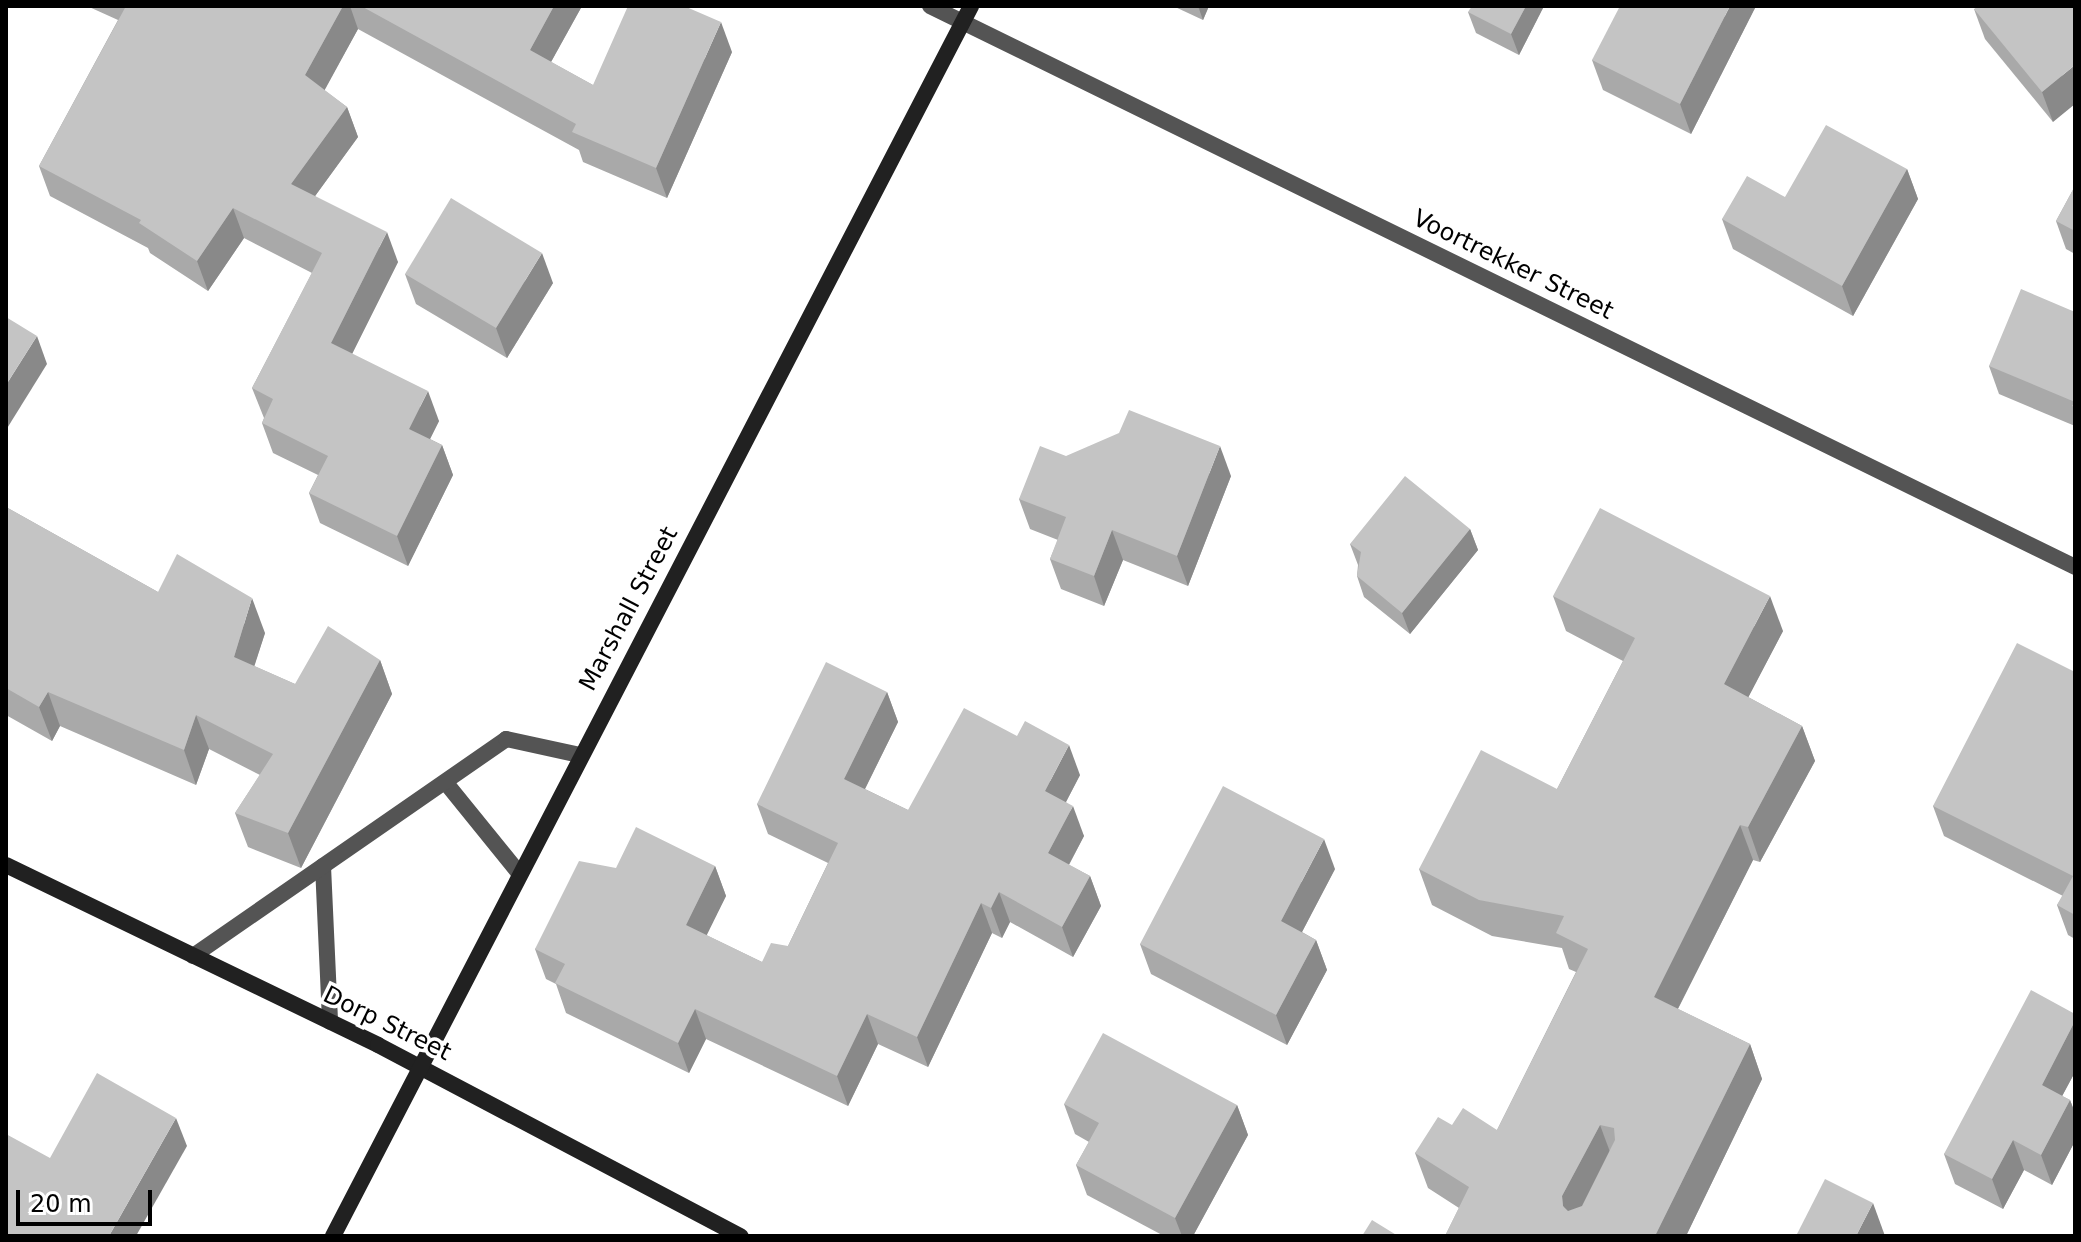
<!DOCTYPE html>
<html>
<head>
<meta charset="utf-8">
<style>
  body { margin:0 }
  #map { position:relative; width:2081px; height:1242px; overflow:hidden; background:#fff; font-family:"DejaVu Sans",sans-serif }
  div>[style] { position:absolute }
  .lane>* { height:16px; margin:-8px; padding:0 8px; transform-origin:8px; border-radius:8px; background:#545454 }
  .street>* { height:16px; margin:-8px; padding:0 8px; transform-origin:8px; border-radius:8px; background:#545454 }
  .secondary>* { height:16px; margin:-8px; padding:0 8px; transform-origin:8px; border-radius:8px; background:#212121 }
  .wall>* { inset:0; background:#a9a9a9 }
  .shaded-wall>* { inset:0; background:#898989 }
  .building>* { inset:0; background:#c4c4c4 }
  span { translate:-50% -50%; white-space:nowrap; text-align:center; line-height:1.15; -webkit-text-stroke:7px #fff; paint-order:stroke }
  .street-label { font-size:24px; color:#000 }
  .frame { position:absolute; inset:0; border:8px solid #000; pointer-events:none }
  .scale { position:absolute; left:16px; top:1190px; width:136px; height:36px; box-sizing:border-box; border:4px solid #000; border-top:0; padding-left:10px; font-size:24px; line-height:28px; white-space:nowrap; color:#000; -webkit-text-stroke:6px #fff; paint-order:stroke }
</style>
</head>
<body>
<div id="map">
  <div class="lane">
    <i style="left:446px;top:783px;width:116px;rotate:51deg"></i>
    <i style="left:323px;top:866px;width:156px;rotate:87.4deg"></i>
    <i style="left:193px;top:956px;width:381px;rotate:-34.7deg"></i>
    <i style="left:506px;top:739px;width:76px;rotate:12.2deg"></i>
  </div>
  <div class="street">
    <i style="left:930px;top:6px;width:1275px;rotate:26.1deg"></i>
  </div>
  <div class="secondary">
    <i style="left:6px;top:865px;width:413px;rotate:25.8deg"></i>
    <i style="left:378px;top:1045px;width:410px;rotate:27.8deg"></i>
    <i style="left:333px;top:1236px;width:1386px;rotate:-62.58deg"></i>
  </div>
  <div class="wall">
    <i style="clip-path:polygon(87px 6px,582px 6px,551px 62px,593px 85px,732px 52px,667px 198px,583px 162px,579px 150px,358px 29px,324px 90px,347px 107px,358px 137px,315px 196px,398px 262px,352px 354px,439px 421px,430px 439px,442px 445px,453px 475px,408px 566px,320px 523px,309px 493px,318px 475px,273px 453px,262px 423px,264px 418px,252px 388px,312px 273px,244px 238px,208px 291px,150px 253px,148px 248px,50px 196px,39px 166px,118px 20px)"></i>
    <i style="clip-path:polygon(1173px 6px,1209px 6px,1203px 20px)"></i>
    <i style="clip-path:polygon(1544px 6px,1519px 55px,1476px 33px,1468px 12px)"></i>
    <i style="clip-path:polygon(1756px 6px,1691px 134px,1603px 90px,1592px 60px)"></i>
    <i style="clip-path:polygon(2075px 6px,2053px 122px,1985px 39px,1974px 9px)"></i>
    <i style="clip-path:polygon(1907px 169px,1918px 199px,1853px 316px,1733px 249px,1722px 219px,1785px 197px)"></i>
    <i style="clip-path:polygon(2075px 186px,2075px 254px,2066px 249px,2056px 221px)"></i>
    <i style="clip-path:polygon(405px 274px,553px 283px,507px 358px,416px 304px)"></i>
    <i style="clip-path:polygon(2075px 312px,2075px 426px,1999px 394px,1989px 366px)"></i>
    <i style="clip-path:polygon(1066px 456px,1231px 476px,1188px 586px,1123px 560px,1104px 606px,1061px 589px,1050px 559px,1058px 540px,1030px 529px,1019px 499px)"></i>
    <i style="clip-path:polygon(6px 507px,158px 592px,265px 633px,254px 666px,295px 684px,380px 660px,392px 694px,301px 868px,248px 847px,235px 813px,260px 775px,209px 749px,196px 785px,60px 726px,52px 741px,6px 715px)"></i>
    <i style="clip-path:polygon(1470px 529px,1478px 550px,1410px 634px,1364px 597px,1357px 576px,1358px 565px,1350px 544px)"></i>
    <i style="clip-path:polygon(1553px 596px,1783px 631px,1748px 697px,1802px 726px,1815px 761px,1760px 862px,1753px 860px,1678px 1009px,1750px 1044px,1762px 1079px,1686px 1236px,1445px 1236px,1459px 1208px,1428px 1188px,1415px 1153px,1452px 1125px,1497px 1130px,1576px 972px,1569px 969px,1562px 948px,1492px 936px,1432px 905px,1419px 869px,1557px 789px,1623px 661px,1566px 631px)"></i>
    <i style="clip-path:polygon(2075px 672px,2075px 939px,2068px 935px,2057px 905px,2063px 896px,1944px 836px,1933px 806px)"></i>
    <i style="clip-path:polygon(887px 692px,898px 722px,865px 789px,908px 810px,1080px 775px,1066px 802px,1084px 836px,1069px 865px,1090px 876px,1101px 906px,1073px 957px,1010px 922px,1002px 938px,992px 933px,928px 1067px,878px 1044px,848px 1106px,706px 1039px,689px 1073px,566px 1013px,556px 984px,546px 979px,535px 949px,616px 868px,715px 866px,726px 896px,706px 935px,762px 962px,788px 946px,828px 863px,768px 834px,757px 804px)"></i>
    <i style="clip-path:polygon(1335px 869px,1302px 932px,1316px 940px,1327px 970px,1287px 1045px,1151px 974px,1140px 944px)"></i>
    <i style="clip-path:polygon(2075px 1014px,2075px 1072px,2062px 1096px,2070px 1100px,2075px 1113px,2075px 1141px,2052px 1185px,2024px 1170px,2003px 1209px,1955px 1184px,1944px 1154px)"></i>
    <i style="clip-path:polygon(1064px 1104px,1237px 1105px,1248px 1135px,1193px 1236px,1164px 1236px,1087px 1195px,1076px 1165px,1089px 1142px,1075px 1134px)"></i>
  </div>
  <div class="shaded-wall">
    <i style="clip-path:polygon(343px 6px,350px 6px,358px 29px,316px 106px,305px 75px)"></i>
    <i style="clip-path:polygon(554px 6px,582px 6px,541px 80px,530px 50px)"></i>
    <i style="clip-path:polygon(1198px 6px,1209px 6px,1203px 20px)"></i>
    <i style="clip-path:polygon(1526px 6px,1544px 6px,1519px 55px,1511px 34px)"></i>
    <i style="clip-path:polygon(1730px 6px,1756px 6px,1691px 134px,1680px 104px)"></i>
    <i style="clip-path:polygon(721px 22px,732px 52px,667px 198px,656px 168px)"></i>
    <i style="clip-path:polygon(2075px 65px,2075px 104px,2053px 122px,2042px 92px)"></i>
    <i style="clip-path:polygon(347px 107px,358px 137px,302px 214px,291px 184px)"></i>
    <i style="clip-path:polygon(1907px 169px,1918px 199px,1853px 316px,1842px 286px)"></i>
    <i style="clip-path:polygon(233px 208px,244px 238px,208px 291px,197px 261px)"></i>
    <i style="clip-path:polygon(387px 232px,398px 262px,342px 374px,331px 343px)"></i>
    <i style="clip-path:polygon(542px 253px,553px 283px,507px 358px,496px 328px)"></i>
    <i style="clip-path:polygon(37px 336px,47px 364px,6px 430px,6px 385px)"></i>
    <i style="clip-path:polygon(428px 391px,439px 421px,420px 459px,409px 429px)"></i>
    <i style="clip-path:polygon(442px 445px,453px 475px,408px 566px,397px 536px)"></i>
    <i style="clip-path:polygon(1220px 446px,1231px 476px,1188px 586px,1177px 556px)"></i>
    <i style="clip-path:polygon(1470px 529px,1478px 550px,1410px 634px,1402px 613px)"></i>
    <i style="clip-path:polygon(1112px 530px,1123px 560px,1104px 606px,1094px 576px)"></i>
    <i style="clip-path:polygon(1770px 596px,1783px 631px,1737px 719px,1724px 684px)"></i>
    <i style="clip-path:polygon(252px 598px,265px 633px,246px 692px,234px 657px)"></i>
    <i style="clip-path:polygon(380px 660px,392px 694px,301px 868px,288px 833px)"></i>
    <i style="clip-path:polygon(48px 692px,60px 726px,52px 741px,39px 707px)"></i>
    <i style="clip-path:polygon(887px 692px,898px 722px,855px 809px,844px 779px)"></i>
    <i style="clip-path:polygon(196px 715px,209px 749px,196px 785px,184px 750px)"></i>
    <i style="clip-path:polygon(1802px 726px,1815px 761px,1760px 862px,1748px 827px)"></i>
    <i style="clip-path:polygon(1069px 745px,1080px 775px,1056px 821px,1045px 791px)"></i>
    <i style="clip-path:polygon(1073px 806px,1084px 836px,1059px 883px,1048px 853px)"></i>
    <i style="clip-path:polygon(1740px 825px,1753px 860px,1666px 1032px,1654px 997px)"></i>
    <i style="clip-path:polygon(1324px 839px,1335px 869px,1292px 951px,1281px 921px)"></i>
    <i style="clip-path:polygon(715px 866px,726px 896px,697px 955px,686px 925px)"></i>
    <i style="clip-path:polygon(1090px 876px,1101px 906px,1073px 957px,1062px 927px)"></i>
    <i style="clip-path:polygon(999px 892px,1010px 922px,1002px 938px,991px 908px)"></i>
    <i style="clip-path:polygon(981px 903px,992px 933px,928px 1067px,917px 1037px)"></i>
    <i style="clip-path:polygon(1316px 940px,1327px 970px,1287px 1045px,1276px 1015px)"></i>
    <i style="clip-path:polygon(695px 1009px,706px 1039px,689px 1073px,678px 1043px)"></i>
    <i style="clip-path:polygon(867px 1014px,878px 1044px,848px 1106px,837px 1076px)"></i>
    <i style="clip-path:polygon(2075px 1021px,2075px 1072px,2052px 1115px,2042px 1085px)"></i>
    <i style="clip-path:polygon(1750px 1044px,1762px 1079px,1686px 1236px,1655px 1236px)"></i>
    <i style="clip-path:polygon(2070px 1100px,2075px 1113px,2075px 1141px,2052px 1185px,2041px 1155px)"></i>
    <i style="clip-path:polygon(1237px 1105px,1248px 1135px,1193px 1236px,1182px 1236px,1175px 1218px)"></i>
    <i style="clip-path:polygon(176px 1118px,187px 1146px,136px 1236px,109px 1236px)"></i>
    <i style="clip-path:polygon(1600px 1125px,1613px 1160px,1575px 1231px,1563px 1206px,1562px 1196px)"></i>
    <i style="clip-path:polygon(2013px 1140px,2024px 1170px,2003px 1209px,1992px 1179px)"></i>
    <i style="clip-path:polygon(1873px 1203px,1885px 1236px,1856px 1236px)"></i>
  </div>
  <div class="building">
    <i style="clip-path:polygon(126px 6px,343px 6px,305px 75px,347px 107px,291px 184px,387px 232px,331px 343px,428px 391px,409px 429px,442px 445px,397px 536px,309px 493px,328px 456px,262px 423px,273px 399px,252px 388px,322px 253px,233px 208px,197px 261px,139px 223px,141px 220px,39px 166px)"></i>
    <i style="clip-path:polygon(361px 6px,554px 6px,530px 50px,593px 85px,628px 6px,684px 6px,721px 22px,656px 168px,572px 132px,576px 124px)"></i>
    <i style="clip-path:polygon(1472px 6px,1526px 6px,1511px 34px,1468px 12px)"></i>
    <i style="clip-path:polygon(1620px 6px,1730px 6px,1680px 104px,1592px 60px)"></i>
    <i style="clip-path:polygon(1978px 6px,2075px 6px,2075px 65px,2042px 92px,1974px 9px)"></i>
    <i style="clip-path:polygon(1826px 125px,1907px 169px,1842px 286px,1722px 219px,1747px 176px,1785px 197px)"></i>
    <i style="clip-path:polygon(2075px 186px,2075px 231px,2056px 221px)"></i>
    <i style="clip-path:polygon(451px 198px,542px 253px,496px 328px,405px 274px)"></i>
    <i style="clip-path:polygon(2021px 289px,2075px 312px,2075px 407px,2072px 406px,2075px 402px,1989px 366px)"></i>
    <i style="clip-path:polygon(6px 317px,37px 336px,6px 385px)"></i>
    <i style="clip-path:polygon(1129px 410px,1220px 446px,1177px 556px,1112px 530px,1094px 576px,1050px 559px,1066px 517px,1019px 499px,1040px 446px,1066px 456px,1119px 433px)"></i>
    <i style="clip-path:polygon(1405px 476px,1470px 529px,1402px 613px,1357px 576px,1361px 552px,1350px 544px)"></i>
    <i style="clip-path:polygon(6px 507px,158px 592px,177px 554px,252px 598px,234px 657px,295px 684px,328px 626px,380px 660px,288px 833px,235px 813px,273px 754px,196px 715px,184px 750px,48px 692px,39px 707px,6px 688px)"></i>
    <i style="clip-path:polygon(evenodd,1600px 508px,1770px 596px,1724px 684px,1802px 726px,1748px 827px,1740px 825px,1654px 997px,1750px 1044px,1655px 1236px,1445px 1236px,1469px 1187px,1415px 1153px,1438px 1117px,1452px 1125px,1463px 1108px,1497px 1130px,1588px 949px,1556px 933px,1564px 916px,1479px 900px,1419px 869px,1481px 750px,1557px 789px,1635px 638px,1553px 596px,1600px 508px,1600px 1125px,1614px 1128px,1615px 1140px,1582px 1206px,1568px 1211px,1563px 1206px,1562px 1196px,1600px 1125px)"></i>
    <i style="clip-path:polygon(2017px 643px,2075px 672px,2075px 915px,2057px 905px,2073px 876px,1933px 806px)"></i>
    <i style="clip-path:polygon(826px 662px,887px 692px,844px 779px,908px 810px,964px 708px,1017px 736px,1025px 721px,1069px 745px,1045px 791px,1073px 806px,1048px 853px,1090px 876px,1062px 927px,999px 892px,991px 908px,981px 903px,917px 1037px,867px 1014px,837px 1076px,695px 1009px,678px 1043px,555px 983px,565px 964px,535px 949px,579px 861px,616px 868px,636px 827px,715px 866px,686px 925px,762px 962px,771px 943px,788px 946px,838px 843px,757px 804px)"></i>
    <i style="clip-path:polygon(1223px 786px,1324px 839px,1281px 921px,1316px 940px,1276px 1015px,1140px 944px)"></i>
    <i style="clip-path:polygon(2031px 990px,2075px 1014px,2075px 1021px,2042px 1085px,2070px 1100px,2041px 1155px,2013px 1140px,1992px 1179px,1944px 1154px)"></i>
    <i style="clip-path:polygon(1103px 1033px,1237px 1105px,1175px 1218px,1076px 1165px,1099px 1123px,1064px 1104px)"></i>
    <i style="clip-path:polygon(97px 1073px,176px 1118px,109px 1236px,6px 1236px,6px 1134px,50px 1158px)"></i>
    <i style="clip-path:polygon(1825px 1179px,1873px 1203px,1856px 1236px,1796px 1236px)"></i>
    <i style="clip-path:polygon(1372px 1220px,1398px 1236px,1362px 1236px)"></i>
  </div>
  <div class="street-label">
    <span style="left:1513px;top:265px;rotate:26deg">Voortrekker Street</span>
    <span style="left:629px;top:609px;rotate:-62deg">Marshall Street</span>
    <span style="left:387px;top:1024px;rotate:26deg">Dorp Street</span>
  </div>
  <div class="frame"></div>
  <div class="scale">20 m</div>
</div>
</body>
</html>
